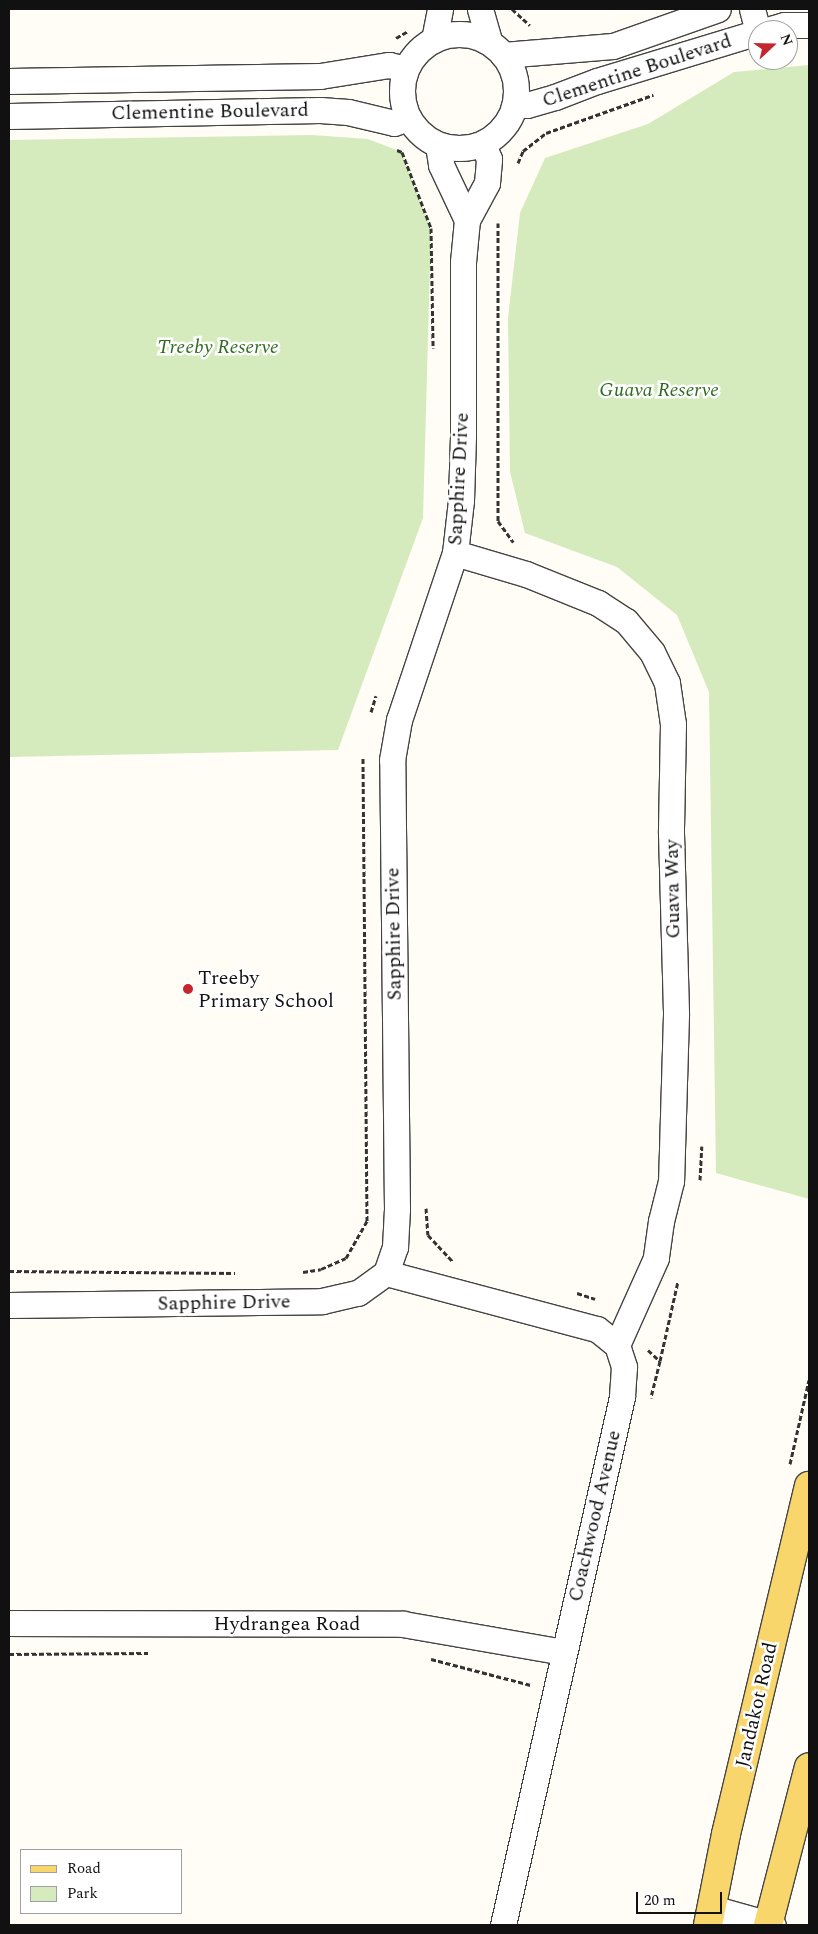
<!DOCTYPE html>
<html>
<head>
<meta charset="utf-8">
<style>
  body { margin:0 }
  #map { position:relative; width:818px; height:1934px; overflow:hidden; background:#fffdf5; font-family:Spectral,serif }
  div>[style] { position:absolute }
  .green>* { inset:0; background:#d5ebbd }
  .path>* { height:3px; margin-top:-1.5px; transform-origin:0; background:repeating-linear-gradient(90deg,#333 0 5px,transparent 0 7.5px) }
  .roads { filter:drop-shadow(1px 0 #444) drop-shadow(-1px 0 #444) drop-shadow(0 1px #444) drop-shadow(0 -1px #444) }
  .street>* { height:25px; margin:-12.5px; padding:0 12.5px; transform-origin:12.5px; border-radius:12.5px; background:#fff }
  .street>.ring { margin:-12.5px; padding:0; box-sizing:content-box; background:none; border:25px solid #fff; border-radius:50% }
  .primary>* { height:28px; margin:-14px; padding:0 14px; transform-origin:14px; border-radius:14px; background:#f9d66b }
  .dots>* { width:14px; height:14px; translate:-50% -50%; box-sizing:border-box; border:2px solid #fff; border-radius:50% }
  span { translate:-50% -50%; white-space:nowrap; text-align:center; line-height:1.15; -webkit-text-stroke:5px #fff; paint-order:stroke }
  .street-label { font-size:20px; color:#111 }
  .park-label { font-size:20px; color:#2f6b1f; font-style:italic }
  .poi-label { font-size:20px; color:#111 }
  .left { translate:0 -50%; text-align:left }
  .frame { position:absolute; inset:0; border:10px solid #111; pointer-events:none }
  .legend { position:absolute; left:20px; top:1849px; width:162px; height:65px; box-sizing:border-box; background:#fff; border:1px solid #a0a0a0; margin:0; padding:6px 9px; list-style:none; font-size:15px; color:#111 }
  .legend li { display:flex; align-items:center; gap:10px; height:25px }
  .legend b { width:25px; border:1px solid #a0a0a0 }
  .north { position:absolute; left:748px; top:20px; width:50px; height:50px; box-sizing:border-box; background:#fff; border:1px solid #a0a0a0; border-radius:50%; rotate:69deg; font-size:14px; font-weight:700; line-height:20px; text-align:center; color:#111 }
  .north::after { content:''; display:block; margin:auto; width:18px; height:22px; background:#c4262e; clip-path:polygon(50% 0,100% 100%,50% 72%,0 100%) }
  .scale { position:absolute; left:636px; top:1892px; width:86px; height:22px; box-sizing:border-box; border:2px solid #111; border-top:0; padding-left:6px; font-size:15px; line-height:18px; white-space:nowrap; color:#111; -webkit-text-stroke:4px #fff; paint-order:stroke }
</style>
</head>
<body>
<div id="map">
  <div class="green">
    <i style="clip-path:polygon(809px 65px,809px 1199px,716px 1173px,709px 692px,677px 615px,617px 567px,525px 533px,510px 472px,508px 318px,520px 213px,545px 158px,648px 124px,734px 72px)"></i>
    <i style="clip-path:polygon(312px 135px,368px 139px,402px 152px,431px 228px,423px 518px,338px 750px,9px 757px,9px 140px)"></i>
  </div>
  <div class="path">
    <i style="left:512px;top:9px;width:24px;rotate:42deg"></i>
    <i style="left:396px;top:38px;width:14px;rotate:-30deg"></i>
    <i style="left:397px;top:150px;width:5px;rotate:22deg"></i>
    <i style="left:402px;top:152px;width:81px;rotate:69.1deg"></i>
    <i style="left:431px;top:228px;width:120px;rotate:89deg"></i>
    <i style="left:518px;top:163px;width:13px;rotate:-67deg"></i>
    <i style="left:523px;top:151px;width:29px;rotate:-38deg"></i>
    <i style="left:546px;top:133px;width:114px;rotate:-19.6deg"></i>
    <i style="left:498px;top:223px;width:298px;rotate:90deg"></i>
    <i style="left:498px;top:521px;width:26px;rotate:54deg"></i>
    <i style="left:371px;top:712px;width:17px;rotate:-73deg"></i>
    <i style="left:700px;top:1180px;width:34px;rotate:-87deg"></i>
    <i style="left:426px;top:1208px;width:27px;rotate:86deg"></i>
    <i style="left:428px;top:1235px;width:37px;rotate:47deg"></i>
    <i style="left:9px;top:1271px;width:226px;rotate:0.5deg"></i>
    <i style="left:303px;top:1272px;width:18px;rotate:-9deg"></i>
    <i style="left:321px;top:1269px;width:27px;rotate:-24deg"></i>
    <i style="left:346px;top:1258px;width:43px;rotate:-60.4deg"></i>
    <i style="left:367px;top:1221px;width:463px;rotate:-90.5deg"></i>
    <i style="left:577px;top:1293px;width:19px;rotate:18deg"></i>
    <i style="left:648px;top:1350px;width:16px;rotate:43deg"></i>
    <i style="left:660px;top:1361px;width:38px;rotate:104deg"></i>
    <i style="left:660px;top:1361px;width:82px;rotate:-77.3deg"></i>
    <i style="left:790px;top:1464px;width:86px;rotate:-77.3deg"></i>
    <i style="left:9px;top:1654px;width:139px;rotate:-0.4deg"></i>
    <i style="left:431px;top:1659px;width:103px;rotate:14.6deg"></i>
  </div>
  <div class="roads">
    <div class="street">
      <i style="left:480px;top:9px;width:35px;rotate:74deg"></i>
      <i style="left:752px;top:9px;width:23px;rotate:75deg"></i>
      <i style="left:767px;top:30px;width:18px;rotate:-16deg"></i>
      <i style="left:784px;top:25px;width:25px"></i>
      <i class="ring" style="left:402px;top:34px;width:89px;height:89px"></i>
      <i style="left:434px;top:40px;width:32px;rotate:-79deg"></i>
      <i style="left:503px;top:55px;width:110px;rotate:-4.7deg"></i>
      <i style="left:613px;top:46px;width:111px;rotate:-19.4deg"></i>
      <i style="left:9px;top:81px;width:311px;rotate:-0.9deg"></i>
      <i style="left:320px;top:76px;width:70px;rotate:-9.1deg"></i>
      <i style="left:389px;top:65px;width:17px;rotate:13deg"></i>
      <i style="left:515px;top:103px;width:12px;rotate:9deg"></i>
      <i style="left:527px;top:105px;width:29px;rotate:-16deg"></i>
      <i style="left:555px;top:97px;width:45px;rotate:-20.9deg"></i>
      <i style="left:597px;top:81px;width:168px;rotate:-16.9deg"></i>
      <i style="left:9px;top:116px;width:311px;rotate:-1.1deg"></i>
      <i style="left:320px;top:110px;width:28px;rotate:4deg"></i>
      <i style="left:348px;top:112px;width:47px;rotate:13.4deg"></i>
      <i style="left:394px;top:123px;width:15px;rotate:-20deg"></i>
      <i style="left:438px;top:145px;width:20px;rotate:81deg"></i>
      <i style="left:441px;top:165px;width:61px;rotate:64.7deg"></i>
      <i style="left:455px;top:553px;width:74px;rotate:16.5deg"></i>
      <i style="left:526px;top:574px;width:78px;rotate:21.9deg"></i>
      <i style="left:598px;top:603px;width:33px;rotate:33deg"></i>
      <i style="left:626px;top:621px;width:40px;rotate:50deg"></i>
      <i style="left:652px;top:652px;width:34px;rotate:64deg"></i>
      <i style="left:667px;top:683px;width:41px;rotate:81.7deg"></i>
      <i style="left:673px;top:724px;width:109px;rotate:91.1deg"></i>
      <i style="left:671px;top:833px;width:182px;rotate:88.4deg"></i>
      <i style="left:676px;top:1015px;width:166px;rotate:91.7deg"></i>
      <i style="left:671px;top:1181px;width:41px;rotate:104deg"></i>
      <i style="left:661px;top:1221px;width:37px;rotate:98deg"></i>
      <i style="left:656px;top:1258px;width:95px;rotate:114.1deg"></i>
      <i style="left:386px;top:1273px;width:218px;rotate:14.9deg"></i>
      <i style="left:597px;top:1329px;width:26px;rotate:39deg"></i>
      <i style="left:617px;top:1345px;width:23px;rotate:72deg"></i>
      <i style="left:624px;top:1367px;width:30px;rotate:94deg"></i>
      <i style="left:622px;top:1397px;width:541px;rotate:102.7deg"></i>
      <i style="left:9px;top:1305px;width:313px;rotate:-0.7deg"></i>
      <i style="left:322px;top:1301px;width:37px;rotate:-13deg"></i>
      <i style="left:358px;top:1293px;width:34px;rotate:-36deg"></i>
      <i style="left:386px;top:1273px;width:28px;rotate:-71deg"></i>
      <i style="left:395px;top:1247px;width:38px;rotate:-87deg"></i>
      <i style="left:397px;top:1209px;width:449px;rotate:-90.6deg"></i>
      <i style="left:392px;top:760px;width:41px;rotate:-80.1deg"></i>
      <i style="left:399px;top:720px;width:176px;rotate:-71.5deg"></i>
      <i style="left:455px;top:553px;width:53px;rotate:-83.5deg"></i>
      <i style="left:461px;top:500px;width:65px;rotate:-88.2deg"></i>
      <i style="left:463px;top:435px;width:173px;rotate:-90deg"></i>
      <i style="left:463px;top:262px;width:42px;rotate:-84.6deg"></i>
      <i style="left:467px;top:220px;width:42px;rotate:-61.6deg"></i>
      <i style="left:487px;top:183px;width:24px;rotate:-85deg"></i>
      <i style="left:489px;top:159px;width:16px;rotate:-112deg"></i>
      <i style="left:9px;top:1623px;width:394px;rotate:0.1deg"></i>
      <i style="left:403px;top:1624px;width:162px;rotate:9.9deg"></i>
      <i style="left:712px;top:1908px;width:63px;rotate:15.6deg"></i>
    </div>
    <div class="primary">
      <i style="left:708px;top:1925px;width:93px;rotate:-78.8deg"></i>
      <i style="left:726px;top:1834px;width:358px;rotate:-76.6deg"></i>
      <i style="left:768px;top:1925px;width:163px;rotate:-75.5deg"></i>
    </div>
  </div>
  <div class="dots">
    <i style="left:188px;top:989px;background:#c4262e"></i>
  </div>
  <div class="street-label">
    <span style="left:637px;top:71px;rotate:-18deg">Clementine Boulevard</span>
    <span style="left:210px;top:112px;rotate:-1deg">Clementine Boulevard</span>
    <span style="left:459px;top:479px;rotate:-87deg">Sapphire Drive</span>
    <span style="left:673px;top:889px;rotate:-91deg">Guava Way</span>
    <span style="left:394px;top:934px;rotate:-91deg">Sapphire Drive</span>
    <span style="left:224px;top:1303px;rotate:-1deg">Sapphire Drive</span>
    <span style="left:595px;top:1516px;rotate:-77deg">Coachwood Avenue</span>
    <span style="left:287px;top:1624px">Hydrangea Road</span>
    <span style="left:757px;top:1705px;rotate:-77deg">Jandakot Road</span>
  </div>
  <div class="park-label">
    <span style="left:218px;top:347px">Treeby Reserve</span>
    <span style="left:659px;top:390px">Guava Reserve</span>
  </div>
  <div class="poi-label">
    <span class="left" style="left:198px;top:990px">Treeby<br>Primary School</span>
  </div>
  <div class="frame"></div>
  <ul class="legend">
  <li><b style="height:6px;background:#f9d66b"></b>Road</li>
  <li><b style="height:14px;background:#d5ebbd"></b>Park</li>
  </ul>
  <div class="north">N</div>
  <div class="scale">20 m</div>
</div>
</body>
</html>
